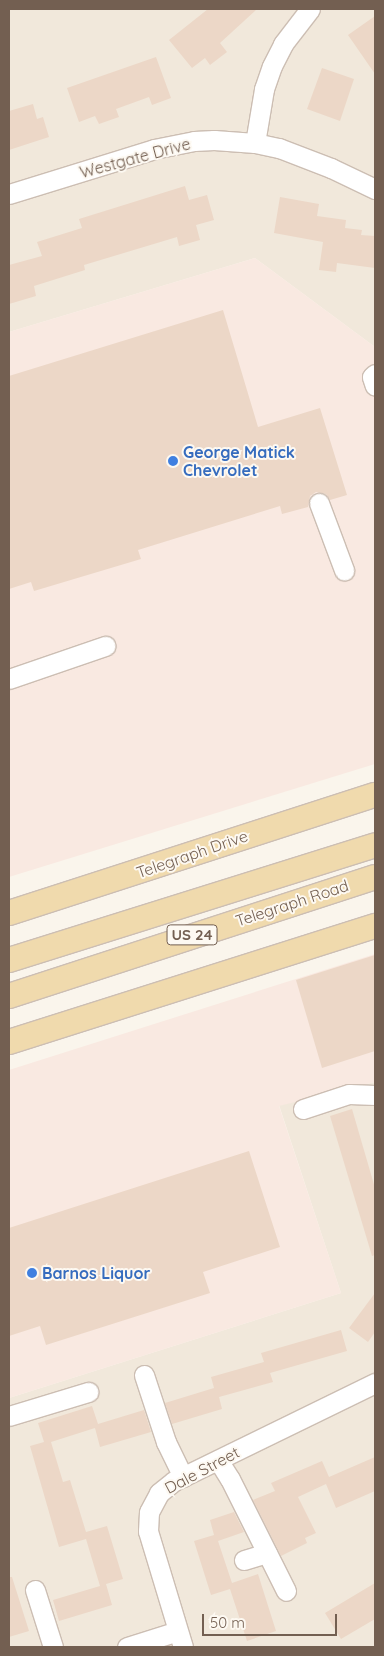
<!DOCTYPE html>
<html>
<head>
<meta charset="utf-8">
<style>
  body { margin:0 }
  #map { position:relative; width:384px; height:1656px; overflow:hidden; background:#faf5ec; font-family:Quicksand,sans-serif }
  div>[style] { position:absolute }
  .residential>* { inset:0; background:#f1e8db }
  .commercial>* { inset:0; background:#f9e9e1 }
  .building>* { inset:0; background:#ecd7c7 }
  .roads { filter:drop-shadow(1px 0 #ccbeb3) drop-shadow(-1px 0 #ccbeb3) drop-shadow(0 1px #ccbeb3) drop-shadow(0 -1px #ccbeb3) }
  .minor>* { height:19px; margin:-9.5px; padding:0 9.5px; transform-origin:9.5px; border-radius:9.5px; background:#fff }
  .major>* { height:24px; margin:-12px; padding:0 12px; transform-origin:12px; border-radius:12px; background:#f0daad }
  .dots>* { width:14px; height:14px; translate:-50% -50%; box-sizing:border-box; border:2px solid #fdf9f2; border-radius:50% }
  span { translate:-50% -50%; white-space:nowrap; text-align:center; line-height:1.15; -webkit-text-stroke:4px #fdf9f2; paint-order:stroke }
  .shield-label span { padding:1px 4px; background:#fdf9f2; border:1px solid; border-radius:4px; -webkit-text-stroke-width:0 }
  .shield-label { font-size:15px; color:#735f51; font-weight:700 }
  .street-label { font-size:16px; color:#735f51 }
  .shop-label { font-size:16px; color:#366cbe; font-weight:700 }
  .left { translate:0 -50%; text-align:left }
  .frame { position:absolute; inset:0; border:10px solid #735f51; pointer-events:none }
  .scale { position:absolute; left:202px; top:1614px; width:135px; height:22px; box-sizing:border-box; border:2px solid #735f51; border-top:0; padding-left:6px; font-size:15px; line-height:18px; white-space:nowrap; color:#735f51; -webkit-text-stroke:4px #fdf9f2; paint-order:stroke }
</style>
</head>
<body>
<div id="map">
  <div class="residential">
    <i style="clip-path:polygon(9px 9px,375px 9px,375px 347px,255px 258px,9px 332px)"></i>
    <i style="clip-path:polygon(375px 1082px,375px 1647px,9px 1647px,9px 1398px,341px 1293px,279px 1105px)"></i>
  </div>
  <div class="commercial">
    <i style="clip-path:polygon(255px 258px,375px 347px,375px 764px,9px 877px,9px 332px)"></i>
    <i style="clip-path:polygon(375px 954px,375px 1082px,279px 1106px,341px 1293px,9px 1398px,9px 1070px)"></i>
  </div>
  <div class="building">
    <i style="clip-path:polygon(208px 9px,257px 9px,220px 43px,227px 52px,210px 65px,205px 58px,192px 68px,169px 40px)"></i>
    <i style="clip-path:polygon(375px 16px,375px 74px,348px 35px)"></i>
    <i style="clip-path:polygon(156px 57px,171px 98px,152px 105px,149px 97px,116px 109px,119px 117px,99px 124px,95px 116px,79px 122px,67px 88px)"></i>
    <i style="clip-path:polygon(322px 68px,354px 79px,340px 121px,307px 109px)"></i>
    <i style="clip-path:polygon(33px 104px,37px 119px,43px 117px,49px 137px,9px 150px,9px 111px)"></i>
    <i style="clip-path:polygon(185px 186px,189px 200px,207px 195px,214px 220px,196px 225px,200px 240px,179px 246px,177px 237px,84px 265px,85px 270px,34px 286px,36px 296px,9px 304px,9px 265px,42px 256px,37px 242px,82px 228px,79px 219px)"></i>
    <i style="clip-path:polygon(280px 197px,319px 204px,317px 216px,346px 220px,345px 228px,362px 230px,361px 235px,375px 236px,375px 268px,337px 263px,336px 272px,319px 270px,323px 242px,274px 233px)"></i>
    <i style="clip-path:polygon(223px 310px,258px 427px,320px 408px,347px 495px,330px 500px,326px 494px,316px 492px,310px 496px,308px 507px,282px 514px,280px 506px,138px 550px,141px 559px,34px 591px,31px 582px,9px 589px,9px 376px)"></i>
    <i style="clip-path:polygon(375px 955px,375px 1051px,322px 1068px,296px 980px)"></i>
    <i style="clip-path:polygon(352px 1109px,375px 1188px,375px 1255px,372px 1256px,330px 1116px)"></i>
    <i style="clip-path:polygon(249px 1151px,280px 1247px,203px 1272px,210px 1293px,46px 1345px,40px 1326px,9px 1336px,9px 1228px)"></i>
    <i style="clip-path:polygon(375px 1293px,375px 1332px,368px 1342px,349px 1328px)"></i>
    <i style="clip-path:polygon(341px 1330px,347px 1351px,270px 1373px,273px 1382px,219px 1397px,222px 1409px,172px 1424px,165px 1403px,214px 1388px,211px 1377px,264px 1362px,261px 1353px)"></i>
    <i style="clip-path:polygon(92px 1406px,98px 1424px,144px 1410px,151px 1432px,100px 1447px,95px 1428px,51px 1442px,63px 1482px,70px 1480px,86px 1532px,107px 1526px,123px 1579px,106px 1584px,112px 1605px,59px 1621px,53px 1600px,100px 1586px,86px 1539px,59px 1547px,30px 1446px,44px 1442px,38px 1423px)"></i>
    <i style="clip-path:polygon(375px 1457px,375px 1491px,336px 1508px,326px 1484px,298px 1497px,316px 1533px,305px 1538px,307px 1543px,281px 1556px,253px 1500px,275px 1491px,271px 1483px,322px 1461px,329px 1477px)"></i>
    <i style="clip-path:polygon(234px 1512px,244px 1532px,218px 1541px,232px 1583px,258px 1574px,276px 1631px,247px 1641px,230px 1589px,211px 1595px,194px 1541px,214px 1535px,210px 1520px)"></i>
    <i style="clip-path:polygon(9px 1577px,12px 1577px,29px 1631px,9px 1637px)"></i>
    <i style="clip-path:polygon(375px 1583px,375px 1619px,341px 1639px,325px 1613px)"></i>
  </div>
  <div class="roads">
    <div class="minor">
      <i style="left:255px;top:143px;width:55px;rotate:-80.5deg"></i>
      <i style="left:264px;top:89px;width:24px;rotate:-71deg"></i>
      <i style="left:272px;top:66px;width:25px;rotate:-63deg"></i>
      <i style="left:283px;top:44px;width:44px;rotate:-52.4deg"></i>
      <i style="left:9px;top:194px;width:152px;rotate:-17.2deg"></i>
      <i style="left:154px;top:149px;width:41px;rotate:-11.3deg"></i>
      <i style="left:194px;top:141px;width:20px;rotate:-3deg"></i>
      <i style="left:214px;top:140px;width:41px;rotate:4.2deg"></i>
      <i style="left:255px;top:143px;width:25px;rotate:12deg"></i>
      <i style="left:279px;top:148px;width:56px;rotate:21deg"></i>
      <i style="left:331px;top:168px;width:49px;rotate:25.5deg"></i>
      <i style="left:375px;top:374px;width:4px;rotate:135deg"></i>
      <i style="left:372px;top:377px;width:9px;rotate:72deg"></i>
      <i style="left:319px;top:503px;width:72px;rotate:69.5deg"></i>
      <i style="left:9px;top:679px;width:102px;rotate:-19deg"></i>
      <i style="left:303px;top:1109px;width:48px;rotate:-18.1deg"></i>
      <i style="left:349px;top:1094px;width:26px;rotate:2deg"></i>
      <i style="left:144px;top:1375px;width:71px;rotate:71.8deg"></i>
      <i style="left:166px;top:1442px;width:39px;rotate:64deg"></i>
      <i style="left:9px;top:1416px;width:83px;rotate:-16.9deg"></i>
      <i style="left:218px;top:1460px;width:22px;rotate:58deg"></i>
      <i style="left:230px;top:1479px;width:125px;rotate:63.4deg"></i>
      <i style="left:244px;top:1560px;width:24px;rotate:-17deg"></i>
      <i style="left:35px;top:1590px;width:60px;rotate:72.5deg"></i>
      <i style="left:127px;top:1647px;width:53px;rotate:-17.4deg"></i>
      <i style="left:183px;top:1647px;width:121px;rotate:-106.8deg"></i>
      <i style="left:148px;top:1531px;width:19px;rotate:-87deg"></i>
      <i style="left:149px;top:1512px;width:21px;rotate:-62deg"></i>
      <i style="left:159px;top:1493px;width:19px;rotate:-39deg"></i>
      <i style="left:174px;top:1481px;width:224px;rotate:-26deg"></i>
    </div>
    <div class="major">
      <i style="left:9px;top:913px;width:385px;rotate:-17.9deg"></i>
      <i style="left:9px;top:960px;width:384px;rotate:-17.4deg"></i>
      <i style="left:9px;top:996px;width:385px;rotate:-18deg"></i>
      <i style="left:9px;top:1042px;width:384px;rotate:-17.6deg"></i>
    </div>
  </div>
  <div class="dots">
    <i style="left:173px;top:461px;background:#3f7fe0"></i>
    <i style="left:32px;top:1273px;background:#3f7fe0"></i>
  </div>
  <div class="shield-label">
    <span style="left:192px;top:935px">US 24</span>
  </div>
  <div class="street-label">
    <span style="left:135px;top:158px;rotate:-15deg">Westgate Drive</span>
    <span style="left:192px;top:854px;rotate:-19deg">Telegraph Drive</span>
    <span style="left:292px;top:903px;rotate:-18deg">Telegraph Road</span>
    <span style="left:202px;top:1470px;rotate:-28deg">Dale Street</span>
  </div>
  <div class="shop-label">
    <span class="left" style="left:183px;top:461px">George Matick<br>Chevrolet</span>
    <span class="left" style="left:42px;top:1273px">Barnos Liquor</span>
  </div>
  <div class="frame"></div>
  <div class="scale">50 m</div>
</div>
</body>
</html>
